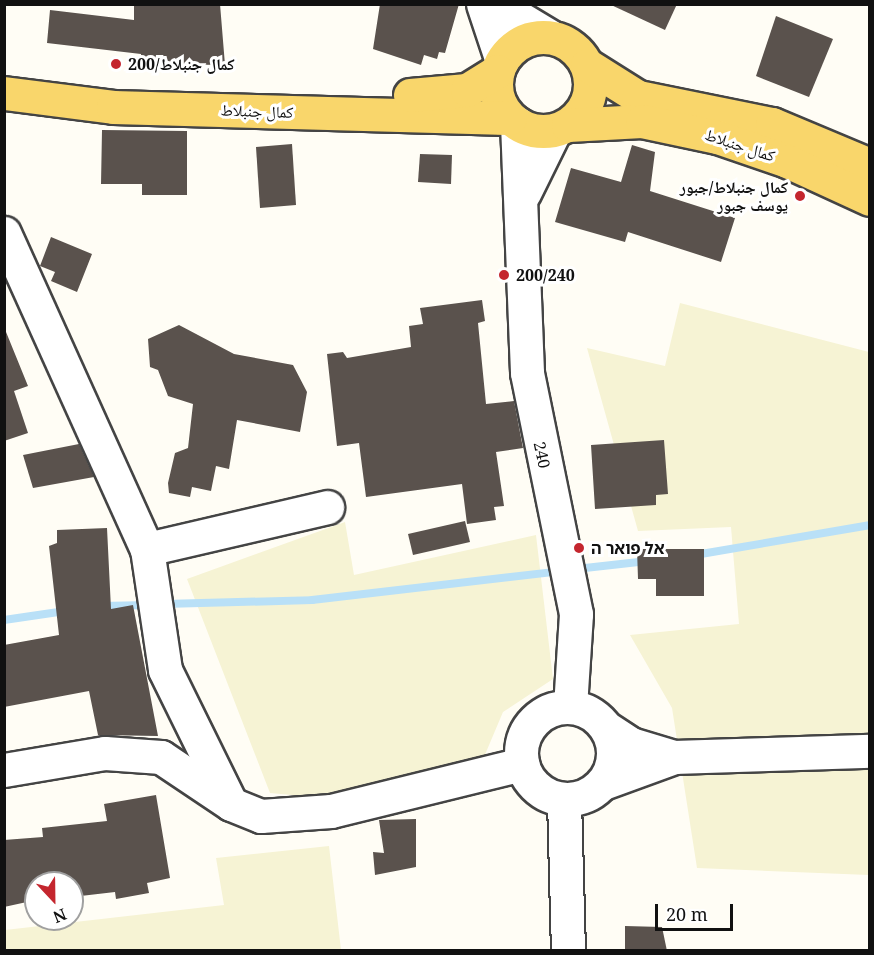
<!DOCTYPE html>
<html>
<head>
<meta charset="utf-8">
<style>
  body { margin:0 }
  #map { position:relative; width:874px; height:955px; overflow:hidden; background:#fffdf5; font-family:"Noto Serif","Noto Naskh Arabic","Noto Sans Hebrew",serif }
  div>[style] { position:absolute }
  .farmland>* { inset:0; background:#f6f3d4 }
  .stream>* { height:8px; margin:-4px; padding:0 4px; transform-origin:4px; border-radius:4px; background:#b9e0f7 }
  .building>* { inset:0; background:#5a524d }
  .roads { filter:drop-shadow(2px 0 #444) drop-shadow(-2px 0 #444) drop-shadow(0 2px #444) drop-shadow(0 -2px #444) }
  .minor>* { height:33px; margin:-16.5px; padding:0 16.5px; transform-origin:16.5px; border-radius:16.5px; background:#fff }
  .minor>.ring { margin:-16.5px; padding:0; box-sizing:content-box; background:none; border:33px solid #fff; border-radius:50% }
  .major>* { height:33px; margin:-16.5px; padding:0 16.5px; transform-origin:16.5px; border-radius:16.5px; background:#f9d66b }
  .major>.ring { margin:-16.5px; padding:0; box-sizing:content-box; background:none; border:33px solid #f9d66b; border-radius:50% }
  .dots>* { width:16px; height:16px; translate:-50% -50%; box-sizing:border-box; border:3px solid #fff; border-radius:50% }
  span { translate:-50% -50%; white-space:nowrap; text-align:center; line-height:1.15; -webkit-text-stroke:6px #fff; paint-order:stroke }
  .poi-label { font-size:16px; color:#111; font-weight:700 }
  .left { translate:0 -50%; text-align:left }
  .right { translate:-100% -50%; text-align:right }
  .street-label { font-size:16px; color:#111 }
  .frame { position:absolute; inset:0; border:6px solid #111; pointer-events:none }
  .north { position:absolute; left:24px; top:871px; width:60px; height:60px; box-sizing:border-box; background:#fff; border:2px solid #a0a0a0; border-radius:50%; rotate:158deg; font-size:16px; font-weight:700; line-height:24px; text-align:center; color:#111 }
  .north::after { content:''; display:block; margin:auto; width:21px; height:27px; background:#c4262e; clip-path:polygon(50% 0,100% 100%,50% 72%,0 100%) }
  .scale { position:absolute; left:655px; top:904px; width:78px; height:27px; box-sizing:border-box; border:3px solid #111; border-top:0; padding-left:8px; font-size:18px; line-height:21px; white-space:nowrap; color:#111; -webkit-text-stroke:4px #fff; paint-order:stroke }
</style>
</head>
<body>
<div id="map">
  <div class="farmland">
    <i style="clip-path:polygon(680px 303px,869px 352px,869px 875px,697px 868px,672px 708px,630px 635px,739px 624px,731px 527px,638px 531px,587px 348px,665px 366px)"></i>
    <i style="clip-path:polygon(345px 522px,354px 575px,536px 535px,553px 679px,503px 712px,484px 757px,358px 801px,270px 793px,187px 579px)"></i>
    <i style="clip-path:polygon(329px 846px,341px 950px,5px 950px,5px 930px,224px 905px,216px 858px)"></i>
  </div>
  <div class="stream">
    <i style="left:695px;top:555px;width:178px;rotate:-9.7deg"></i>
    <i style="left:576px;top:569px;width:72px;rotate:-6.3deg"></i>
    <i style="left:164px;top:604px;width:148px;rotate:-1.5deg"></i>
    <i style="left:312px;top:600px;width:251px;rotate:-6.6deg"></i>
    <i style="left:101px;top:606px;width:48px;rotate:-1.2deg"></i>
    <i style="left:4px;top:620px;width:62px;rotate:-8.4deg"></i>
  </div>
  <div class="building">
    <i style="clip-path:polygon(134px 4px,220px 4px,225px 65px,141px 64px,141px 54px,47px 43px,50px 10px,134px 20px)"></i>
    <i style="clip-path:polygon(380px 4px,459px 4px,445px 53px,439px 52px,437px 59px,424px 55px,421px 65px,373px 49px)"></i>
    <i style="clip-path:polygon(609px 4px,677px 4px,665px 30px)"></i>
    <i style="clip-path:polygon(776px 16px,833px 39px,809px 97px,756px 76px)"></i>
    <i style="clip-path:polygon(102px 130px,187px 131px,187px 195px,142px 195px,142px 184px,101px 184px)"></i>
    <i style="clip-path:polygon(292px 144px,296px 205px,260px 208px,256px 147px)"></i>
    <i style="clip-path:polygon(632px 145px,655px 152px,650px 191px,735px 218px,721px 262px,628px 232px,625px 242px,555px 222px,571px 168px,621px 182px)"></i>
    <i style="clip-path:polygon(420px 154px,452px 155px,451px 184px,418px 182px)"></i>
    <i style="clip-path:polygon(51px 237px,92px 254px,77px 292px,51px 281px,55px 272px,40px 266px)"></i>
    <i style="clip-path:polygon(482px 300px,485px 321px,478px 323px,486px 404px,514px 401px,523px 448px,496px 452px,504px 506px,494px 507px,496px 520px,467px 524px,462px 484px,366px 497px,359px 443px,337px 446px,327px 354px,343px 352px,347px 358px,411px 347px,409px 326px,423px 324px,420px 308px)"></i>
    <i style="clip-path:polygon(179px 325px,234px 354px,293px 365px,307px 392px,300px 432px,237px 420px,229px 469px,216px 466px,211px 491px,192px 487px,190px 497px,169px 493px,168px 483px,175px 453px,188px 448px,193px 404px,168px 396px,158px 370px,150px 367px,148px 339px)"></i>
    <i style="clip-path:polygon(4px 327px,28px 386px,14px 391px,28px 433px,4px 441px)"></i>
    <i style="clip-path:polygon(664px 440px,668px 494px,656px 495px,656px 505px,595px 509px,591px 445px)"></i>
    <i style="clip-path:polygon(79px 444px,94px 477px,33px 488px,23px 455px)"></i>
    <i style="clip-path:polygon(465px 521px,470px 542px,413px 555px,408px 534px)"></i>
    <i style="clip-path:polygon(107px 528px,111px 609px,133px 605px,158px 736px,98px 735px,89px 691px,4px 707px,4px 645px,59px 635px,49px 546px,57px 543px,57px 530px)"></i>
    <i style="clip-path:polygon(637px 549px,704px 549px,704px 596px,656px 596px,656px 579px,638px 579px)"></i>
    <i style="clip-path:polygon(156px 795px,170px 878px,147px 883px,149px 893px,116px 899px,115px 892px,72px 897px,72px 877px,63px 883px,36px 883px,36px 900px,4px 907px,4px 840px,43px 837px,42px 828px,107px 821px,104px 804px)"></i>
    <i style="clip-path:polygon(416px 819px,416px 867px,375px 875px,373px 852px,384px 853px,379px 820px)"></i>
    <i style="clip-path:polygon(625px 926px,662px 927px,667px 951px,625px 951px)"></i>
  </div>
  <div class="roads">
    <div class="minor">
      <i style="left:483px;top:4px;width:60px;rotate:71.6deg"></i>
      <i style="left:496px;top:4px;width:64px;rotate:31deg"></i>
      <i style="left:517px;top:123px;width:250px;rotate:87.7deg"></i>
      <i style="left:527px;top:373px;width:246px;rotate:78.5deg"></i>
      <i style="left:576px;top:614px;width:93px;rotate:93.7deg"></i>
      <i style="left:524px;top:193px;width:70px;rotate:-63.8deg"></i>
      <i style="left:4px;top:233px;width:347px;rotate:65.7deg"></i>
      <i style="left:147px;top:549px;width:122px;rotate:81.5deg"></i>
      <i style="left:165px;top:670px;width:149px;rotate:63.8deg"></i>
      <i style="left:147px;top:549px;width:185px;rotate:-13.1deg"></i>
      <i class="ring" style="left:521px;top:707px;width:59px;height:59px"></i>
      <i style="left:674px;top:757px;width:196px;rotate:-1.8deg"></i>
      <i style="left:4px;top:770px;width:102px;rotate:-9.6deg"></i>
      <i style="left:105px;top:753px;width:56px;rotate:4.1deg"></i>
      <i style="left:161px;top:757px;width:84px;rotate:33.9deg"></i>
      <i style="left:231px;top:804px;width:32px;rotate:22deg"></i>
      <i style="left:261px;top:816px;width:70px;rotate:-4.1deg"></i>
      <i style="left:331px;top:811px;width:197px;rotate:-13.8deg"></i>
      <i style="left:603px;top:783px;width:76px;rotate:-20.1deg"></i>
      <i style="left:674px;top:757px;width:45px;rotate:-163.2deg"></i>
      <i style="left:631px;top:744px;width:30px;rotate:-147deg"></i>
      <i style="left:564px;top:799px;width:151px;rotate:88.5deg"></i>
    </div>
    <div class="major">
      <i class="ring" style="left:496px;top:37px;width:61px;height:61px"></i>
      <i style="left:587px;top:65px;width:60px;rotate:32.1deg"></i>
      <i style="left:638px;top:97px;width:137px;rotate:11.4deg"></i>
      <i style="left:772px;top:124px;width:106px;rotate:22.7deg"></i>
      <i style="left:4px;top:93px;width:110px;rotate:7.3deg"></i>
      <i style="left:113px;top:107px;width:397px;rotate:1.6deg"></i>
      <i style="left:410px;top:95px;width:57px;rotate:-5deg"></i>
      <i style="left:467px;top:90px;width:36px;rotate:-32deg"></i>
      <i style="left:568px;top:125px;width:74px;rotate:-3.1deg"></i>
      <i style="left:642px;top:121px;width:77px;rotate:12deg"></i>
      <i style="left:717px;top:137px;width:74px;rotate:18.9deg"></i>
      <i style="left:787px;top:161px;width:91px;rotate:24.6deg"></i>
    </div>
  </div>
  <div class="dots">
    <i style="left:116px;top:64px;background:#c4262e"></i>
    <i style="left:800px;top:196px;background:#c4262e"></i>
    <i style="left:504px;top:275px;background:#c4262e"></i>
    <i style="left:579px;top:548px;background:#c4262e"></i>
  </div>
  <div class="poi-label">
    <span class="left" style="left:128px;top:64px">200/كمال جنبلاط</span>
    <span class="right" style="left:788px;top:196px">كمال جنبلاط/جبور<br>يوسف جبور</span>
    <span class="left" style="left:516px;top:275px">200/240</span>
    <span class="left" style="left:591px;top:548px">אל פואר ה</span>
  </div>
  <div class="street-label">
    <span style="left:257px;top:111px;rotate:2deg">كمال جنبلاط</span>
    <span style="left:740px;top:145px;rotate:18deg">كمال جنبلاط</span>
    <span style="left:542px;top:455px;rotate:78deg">240</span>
  </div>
  <div class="frame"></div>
  <div class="north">N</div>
  <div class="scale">20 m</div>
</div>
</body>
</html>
